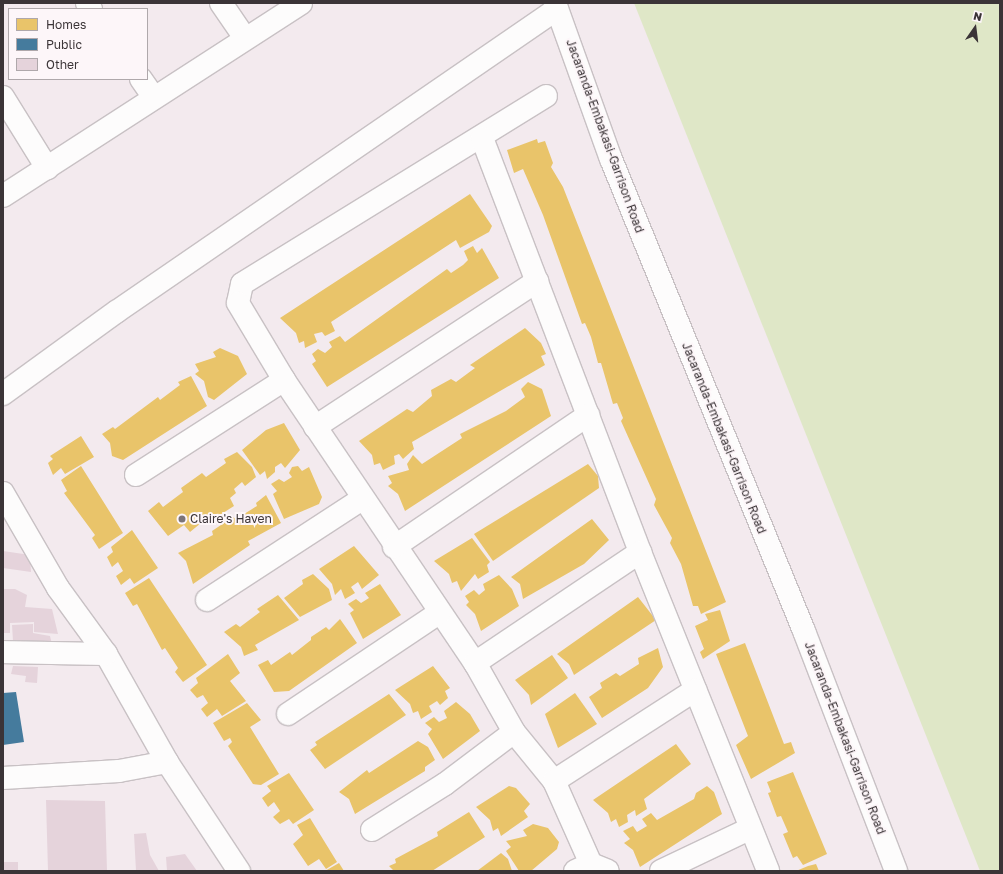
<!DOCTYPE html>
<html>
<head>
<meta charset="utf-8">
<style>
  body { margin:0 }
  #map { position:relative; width:1003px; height:874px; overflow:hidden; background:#f3eaee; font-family:"Golos Text",sans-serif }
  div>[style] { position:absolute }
  .green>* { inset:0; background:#dfe7c7 }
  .homes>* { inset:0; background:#e9c46a }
  .public>* { inset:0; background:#457b9d }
  .building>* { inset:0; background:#e5d3db }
  .roads { filter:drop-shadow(1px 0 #c8c1c4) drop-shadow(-1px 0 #c8c1c4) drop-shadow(0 1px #c8c1c4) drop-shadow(0 -1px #c8c1c4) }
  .minor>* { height:22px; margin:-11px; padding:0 11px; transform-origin:11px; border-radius:11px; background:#fdfcfc }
  .dots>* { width:11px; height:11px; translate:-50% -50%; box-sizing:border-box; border:2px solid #fdf6f9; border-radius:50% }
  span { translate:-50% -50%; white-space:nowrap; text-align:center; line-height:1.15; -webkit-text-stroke:4px #fdf6f9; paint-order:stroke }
  .street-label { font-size:12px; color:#3b3437 }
  .poi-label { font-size:12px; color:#3b3437 }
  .left { translate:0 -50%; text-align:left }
  .frame { position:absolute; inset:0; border:4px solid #3b3437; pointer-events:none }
  .legend { position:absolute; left:8px; top:8px; width:140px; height:72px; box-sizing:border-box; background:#fdf6f9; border:1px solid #afa8ab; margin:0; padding:5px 7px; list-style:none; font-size:12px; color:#3b3437 }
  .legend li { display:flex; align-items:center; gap:8px; height:20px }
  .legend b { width:20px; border:1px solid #afa8ab }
  .north { position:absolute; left:955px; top:8px; width:40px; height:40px; -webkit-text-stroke:3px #fdf6f9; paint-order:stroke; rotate:14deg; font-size:11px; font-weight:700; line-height:16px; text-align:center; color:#3b3437 }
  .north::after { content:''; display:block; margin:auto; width:14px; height:18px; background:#3b3437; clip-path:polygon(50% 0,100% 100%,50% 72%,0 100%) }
</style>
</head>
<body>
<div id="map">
  <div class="green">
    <i style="clip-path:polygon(634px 3px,1000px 3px,1000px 871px,980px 871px)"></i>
  </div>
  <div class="homes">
    <i style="clip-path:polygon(537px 139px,538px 143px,545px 141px,553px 163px,551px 167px,563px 187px,726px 602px,701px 614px,698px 606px,693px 606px,681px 564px,670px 543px,672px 538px,654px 505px,656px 499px,621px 421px,623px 418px,617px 403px,613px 404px,601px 363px,598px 363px,591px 337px,585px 323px,582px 324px,543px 215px,523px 169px,514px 173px,507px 150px)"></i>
    <i style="clip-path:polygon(470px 194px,492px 226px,489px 232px,460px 248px,456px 240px,331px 322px,335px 331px,325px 336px,322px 332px,314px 334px,317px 342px,305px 348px,304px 341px,299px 343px,296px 333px,280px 318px)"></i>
    <i style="clip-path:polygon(473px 246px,477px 253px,482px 248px,499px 278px,327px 387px,312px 364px,316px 361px,312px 354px,318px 349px,325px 353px,332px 347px,329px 342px,340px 336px,345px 342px,447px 269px,451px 273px,463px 265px,468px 260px,464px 251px)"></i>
    <i style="clip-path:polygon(525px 328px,541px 343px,546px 354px,541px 356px,545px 365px,412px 442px,414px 449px,403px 459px,399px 454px,394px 456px,395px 464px,383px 470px,380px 463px,374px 465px,372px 455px,359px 441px,407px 409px,413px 412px,432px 396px,431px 390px,451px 379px,456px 382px,475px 368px,470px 365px)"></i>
    <i style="clip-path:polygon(220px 348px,238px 356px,247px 374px,214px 400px,208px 397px,204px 381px,195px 374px,199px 371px,195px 364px,216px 357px,213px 352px)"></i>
    <i style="clip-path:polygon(191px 376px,207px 406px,123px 460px,112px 456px,110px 443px,102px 434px,113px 427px,115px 429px,158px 397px,160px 400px,180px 385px,178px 382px)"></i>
    <i style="clip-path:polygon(528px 382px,542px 389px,551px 416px,405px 511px,398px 494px,388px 486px,392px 483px,388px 476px,409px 470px,407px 464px,413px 455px,422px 464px,462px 438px,460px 434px,506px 411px,525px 397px,521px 389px)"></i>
    <i style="clip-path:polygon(284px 423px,300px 450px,285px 468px,281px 463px,275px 467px,275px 472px,267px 479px,265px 471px,260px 475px,242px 450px,266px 430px)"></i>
    <i style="clip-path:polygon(81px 436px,94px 457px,65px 474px,61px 468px,53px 475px,48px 463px,53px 459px,50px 456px)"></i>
    <i style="clip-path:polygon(237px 452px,252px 467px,256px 477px,245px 486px,242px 482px,234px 489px,236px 493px,230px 498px,234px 506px,215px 518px,212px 514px,190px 532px,184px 525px,168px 536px,148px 511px,159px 502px,163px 507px,183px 492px,181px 488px,202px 473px,206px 477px,226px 463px,224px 459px)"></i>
    <i style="clip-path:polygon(588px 464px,598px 476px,599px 488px,493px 561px,474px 534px)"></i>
    <i style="clip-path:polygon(81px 466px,123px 533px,99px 549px,92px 538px,95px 535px,64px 493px,67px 491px,61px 480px)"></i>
    <i style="clip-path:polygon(298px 466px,302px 471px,309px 467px,322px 497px,319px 504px,284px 519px,273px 494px,277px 491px,271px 484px,279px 479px,284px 482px,292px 477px,289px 473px,292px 467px)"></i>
    <i style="clip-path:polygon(266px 495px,281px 523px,248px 541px,250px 545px,193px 584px,186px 561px,178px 553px,213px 535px,212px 531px,233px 517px,236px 519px,257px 506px,256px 503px)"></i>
    <i style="clip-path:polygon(592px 519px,609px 540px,584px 564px,523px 599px,520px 584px,511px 577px)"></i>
    <i style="clip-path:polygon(132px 530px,158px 568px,134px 584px,130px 578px,121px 585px,116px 576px,123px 571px,118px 562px,112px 567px,107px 557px,113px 552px,111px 547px)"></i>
    <i style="clip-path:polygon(472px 538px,490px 562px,487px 565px,489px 572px,478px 579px,475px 574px,461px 591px,457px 581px,452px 583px,449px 574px,434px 561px)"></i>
    <i style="clip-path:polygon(354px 546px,379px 575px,362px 589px,358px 582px,351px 587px,355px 593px,345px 599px,341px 589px,335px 595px,332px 584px,319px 569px)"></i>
    <i style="clip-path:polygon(313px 574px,329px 589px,332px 600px,300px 617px,284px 598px,303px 584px,302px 580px)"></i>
    <i style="clip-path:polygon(499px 575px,512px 589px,519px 606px,481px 631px,475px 614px,466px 605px,469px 602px,465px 596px,474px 590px,479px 595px,485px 590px,483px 584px)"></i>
    <i style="clip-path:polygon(149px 578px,207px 665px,183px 682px,175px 672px,178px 668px,165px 648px,162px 650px,137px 604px,133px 606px,125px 593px)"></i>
    <i style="clip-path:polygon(380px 584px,401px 615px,363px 639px,350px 613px,354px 610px,348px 604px,356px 599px,361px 603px,369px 598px,365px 593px)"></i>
    <i style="clip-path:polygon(278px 595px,299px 620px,255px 645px,258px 650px,244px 656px,241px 647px,224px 632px,236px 624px,240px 627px,260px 612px,257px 609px)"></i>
    <i style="clip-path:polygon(638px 597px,656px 620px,574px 675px,569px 664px,557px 654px)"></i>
    <i style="clip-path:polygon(720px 610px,730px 641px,703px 659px,700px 652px,704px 649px,695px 626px,708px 620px,705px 614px)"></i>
    <i style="clip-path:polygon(340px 619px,357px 643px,289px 691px,274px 692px,258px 665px,268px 660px,271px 665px,290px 652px,292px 655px,311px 640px,311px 637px,326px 627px,329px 630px)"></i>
    <i style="clip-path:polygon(745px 643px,784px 744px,791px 742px,795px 753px,751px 779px,736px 745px,748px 736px,716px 654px)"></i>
    <i style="clip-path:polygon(658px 648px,663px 667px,648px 688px,602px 718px,589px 697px,602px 688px,600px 683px,616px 673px,620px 676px,639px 664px,638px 658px)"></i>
    <i style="clip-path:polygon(228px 654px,240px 673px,230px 681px,246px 701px,222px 716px,217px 709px,207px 717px,201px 709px,208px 703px,203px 695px,197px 698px,190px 690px,198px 683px,196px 678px)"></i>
    <i style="clip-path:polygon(552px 655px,568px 678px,531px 705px,529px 695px,515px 680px)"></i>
    <i style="clip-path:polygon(433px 666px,450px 688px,445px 691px,448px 698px,440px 705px,437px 701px,429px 706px,432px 712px,421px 719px,418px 711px,413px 713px,410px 704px,395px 690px)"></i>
    <i style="clip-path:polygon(575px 693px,597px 724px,558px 748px,545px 714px)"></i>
    <i style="clip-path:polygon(389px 694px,406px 715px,325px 769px,310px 750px,317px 745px,315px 742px)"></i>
    <i style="clip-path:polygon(456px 702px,470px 714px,480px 731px,443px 759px,428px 734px,432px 729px,425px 723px,434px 717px,439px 722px,447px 718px,444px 711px)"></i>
    <i style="clip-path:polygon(247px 703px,261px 720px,250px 727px,279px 774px,261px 785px,253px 784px,228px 746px,232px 742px,230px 738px,224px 741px,213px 723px)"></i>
    <i style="clip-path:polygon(418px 741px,428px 747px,435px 760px,425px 767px,425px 771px,355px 814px,349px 799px,339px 792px,367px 770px,369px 773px)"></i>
    <i style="clip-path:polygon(676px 744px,691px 764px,644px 799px,647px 809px,636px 816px,635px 810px,627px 815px,628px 822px,619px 827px,616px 819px,611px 822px,608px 813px,593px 800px)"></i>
    <i style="clip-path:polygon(793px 772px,827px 854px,803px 865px,797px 856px,793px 858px,783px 834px,788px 832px,781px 816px,777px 817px,768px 793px,771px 792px,767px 782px)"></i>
    <i style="clip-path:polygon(289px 773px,314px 810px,293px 824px,289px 819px,280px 824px,273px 817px,280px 811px,274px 802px,268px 807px,262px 798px,271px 791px,267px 786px)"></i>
    <i style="clip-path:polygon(509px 786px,516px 788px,530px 804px,524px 811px,528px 817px,501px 836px,498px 828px,493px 831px,490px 820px,476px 807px)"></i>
    <i style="clip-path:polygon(707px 786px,714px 792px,722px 814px,640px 867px,633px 850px,624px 843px,630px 839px,623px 831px,633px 826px,637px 832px,647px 826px,642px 819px,651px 813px,657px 820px,694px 799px,696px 793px)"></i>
    <i style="clip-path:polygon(469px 812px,485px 837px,432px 871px,394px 871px,389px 866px,396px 863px,395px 859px,438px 836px,437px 832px)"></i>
    <i style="clip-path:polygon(310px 818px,337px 862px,326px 869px,319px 859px,308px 866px,293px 844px,303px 835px,297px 825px)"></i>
    <i style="clip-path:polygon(533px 824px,548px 828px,559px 842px,557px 849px,531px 871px,519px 871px,506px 851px,511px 847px,506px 841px,527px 836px,523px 830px)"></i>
    <i style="clip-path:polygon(501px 853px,508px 859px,512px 871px,477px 871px)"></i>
    <i style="clip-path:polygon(339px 863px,344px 871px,325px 871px)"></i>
    <i style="clip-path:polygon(816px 864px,819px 871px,796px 871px,808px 866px)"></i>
  </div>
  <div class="public">
    <i style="clip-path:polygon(16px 692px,24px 742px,3px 745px,3px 693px)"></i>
  </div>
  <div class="building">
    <i style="clip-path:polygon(3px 551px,30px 555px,31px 572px,3px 568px)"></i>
    <i style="clip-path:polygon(3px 589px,15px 589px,27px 595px,25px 607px,52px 609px,58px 634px,34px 632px,34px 622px,10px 623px,10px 633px,3px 633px)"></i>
    <i style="clip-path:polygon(33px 624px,33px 633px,50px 636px,53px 648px,3px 645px,3px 641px,13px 641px,12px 625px)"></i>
    <i style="clip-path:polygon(13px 666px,38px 667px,37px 683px,25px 682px,26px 676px,11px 674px)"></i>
    <i style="clip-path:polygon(46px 800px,105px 801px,107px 871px,48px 871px)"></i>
    <i style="clip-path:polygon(146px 833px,150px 855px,159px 871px,136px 871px,134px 834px)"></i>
    <i style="clip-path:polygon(185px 854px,197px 871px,167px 871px,166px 857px)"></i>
    <i style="clip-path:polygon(3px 862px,18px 862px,18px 871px,3px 871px)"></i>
  </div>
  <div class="roads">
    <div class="minor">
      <i style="left:87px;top:3px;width:7px;rotate:56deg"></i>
      <i style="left:221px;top:3px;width:42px;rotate:55.6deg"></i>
      <i style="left:555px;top:3px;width:166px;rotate:70.3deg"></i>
      <i style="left:611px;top:159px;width:510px;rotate:67.76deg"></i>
      <i style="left:804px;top:631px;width:257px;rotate:69deg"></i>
      <i style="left:141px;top:79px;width:21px;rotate:55deg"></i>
      <i style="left:546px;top:96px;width:357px;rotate:148.3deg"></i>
      <i style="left:242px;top:284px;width:19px;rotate:102deg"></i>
      <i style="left:238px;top:303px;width:90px;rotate:59.1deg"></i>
      <i style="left:284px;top:380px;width:341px;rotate:56deg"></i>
      <i style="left:475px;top:663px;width:79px;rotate:60.5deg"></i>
      <i style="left:514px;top:732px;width:63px;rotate:50.8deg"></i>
      <i style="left:554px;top:781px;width:91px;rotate:66deg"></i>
      <i style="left:3px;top:97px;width:84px;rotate:58.2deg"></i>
      <i style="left:482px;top:138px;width:443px;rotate:69.1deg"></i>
      <i style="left:640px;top:552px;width:344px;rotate:68.1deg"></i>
      <i style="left:3px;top:196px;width:355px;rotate:-32.9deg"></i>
      <i style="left:3px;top:394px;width:140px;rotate:-36deg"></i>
      <i style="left:116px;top:312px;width:535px;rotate:-34.49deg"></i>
      <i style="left:315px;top:427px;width:266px;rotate:-33.3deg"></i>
      <i style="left:136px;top:475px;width:176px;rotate:-32.7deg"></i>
      <i style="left:3px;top:493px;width:110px;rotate:59.9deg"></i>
      <i style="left:58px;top:588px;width:82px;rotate:54deg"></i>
      <i style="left:106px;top:654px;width:124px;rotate:60.5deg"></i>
      <i style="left:167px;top:762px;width:131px;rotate:56.6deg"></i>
      <i style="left:394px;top:547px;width:235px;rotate:-34.2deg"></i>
      <i style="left:207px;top:600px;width:185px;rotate:-33.1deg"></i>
      <i style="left:3px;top:652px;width:103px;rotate:1.1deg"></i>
      <i style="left:475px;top:663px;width:199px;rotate:-33.9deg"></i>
      <i style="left:288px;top:714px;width:182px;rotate:-33.8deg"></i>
      <i style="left:3px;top:778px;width:116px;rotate:-3.5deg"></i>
      <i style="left:119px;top:771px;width:49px;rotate:-10.6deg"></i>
      <i style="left:554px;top:781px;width:168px;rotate:-32.8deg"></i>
      <i style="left:372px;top:830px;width:86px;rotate:-32.2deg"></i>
      <i style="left:445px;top:784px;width:86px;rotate:-37deg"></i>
      <i style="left:575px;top:871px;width:17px;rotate:-24deg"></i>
      <i style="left:591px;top:864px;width:18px;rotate:22deg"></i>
      <i style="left:661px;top:871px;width:98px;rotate:-25.5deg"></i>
    </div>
  </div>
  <div class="dots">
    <i style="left:182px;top:519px;background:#7b7477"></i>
  </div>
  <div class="street-label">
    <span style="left:605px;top:136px;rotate:70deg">Jacaranda-Embakasi-Garrison Road</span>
    <span style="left:724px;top:438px;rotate:68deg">Jacaranda-Embakasi-Garrison Road</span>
    <span style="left:845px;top:738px;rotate:69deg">Jacaranda-Embakasi-Garrison Road</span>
  </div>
  <div class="poi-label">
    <span class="left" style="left:190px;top:519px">Claire's Haven</span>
  </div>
  <div class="frame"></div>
  <ul class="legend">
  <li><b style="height:11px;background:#e9c46a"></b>Homes</li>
  <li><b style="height:11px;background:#457b9d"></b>Public</li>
  <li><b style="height:11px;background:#e5d3db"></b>Other</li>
  </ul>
  <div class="north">N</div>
</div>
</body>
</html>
